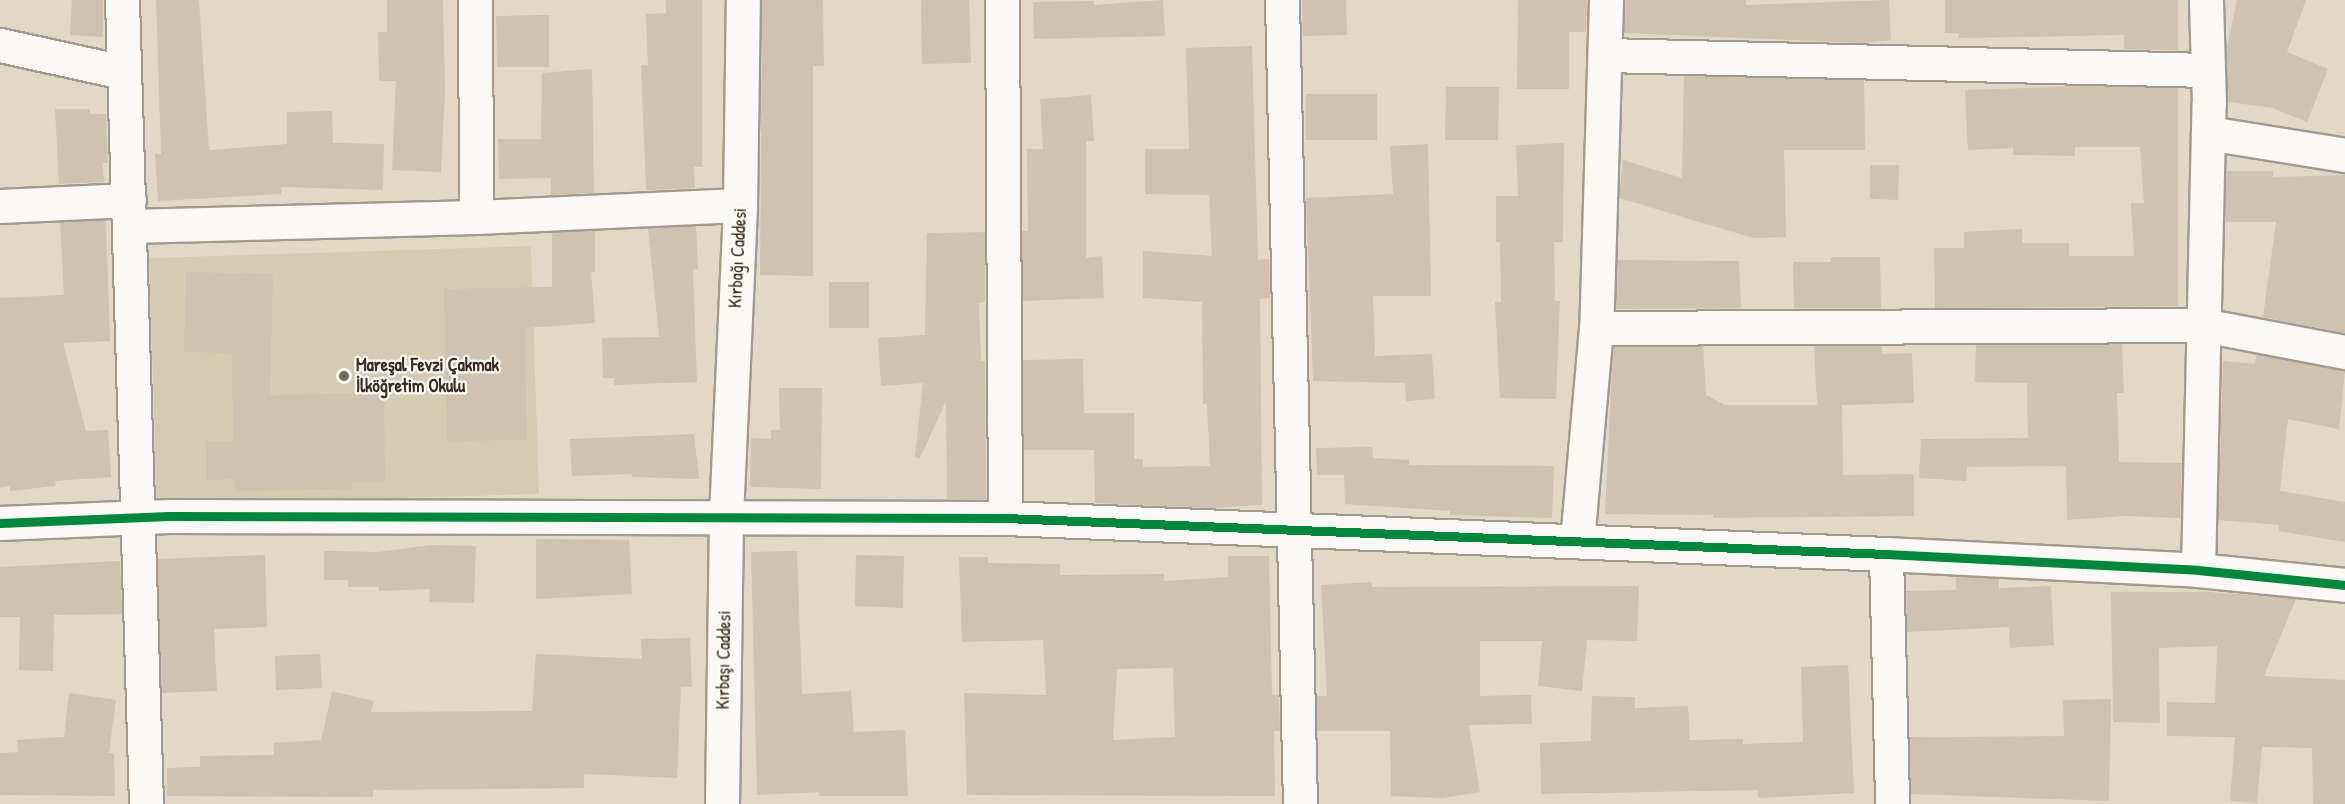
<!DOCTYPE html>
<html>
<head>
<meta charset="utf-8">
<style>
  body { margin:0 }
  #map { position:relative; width:2345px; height:804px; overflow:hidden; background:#e2d8c5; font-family:"Patrick Hand",sans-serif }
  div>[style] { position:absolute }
  .built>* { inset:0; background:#d6cbb2 }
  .building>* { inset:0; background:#d0c1b1 }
  .roads { filter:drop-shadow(2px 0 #a29a8d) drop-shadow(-2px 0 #a29a8d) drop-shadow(0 2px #a29a8d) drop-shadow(0 -2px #a29a8d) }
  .minor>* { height:33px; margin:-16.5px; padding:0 16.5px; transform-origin:16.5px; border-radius:16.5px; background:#fbf9f6 }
  .cycleway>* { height:9px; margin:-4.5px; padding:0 4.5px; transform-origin:4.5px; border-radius:4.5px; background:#00873e }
  .dots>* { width:16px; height:16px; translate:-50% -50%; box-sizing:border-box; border:3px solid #fdfcf7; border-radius:50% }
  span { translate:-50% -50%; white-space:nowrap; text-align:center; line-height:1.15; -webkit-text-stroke:4.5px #fdfcf7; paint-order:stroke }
  .street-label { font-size:18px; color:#3b2a1e }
  .poi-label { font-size:18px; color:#3b2a1e; font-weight:700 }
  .left { translate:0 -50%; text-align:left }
</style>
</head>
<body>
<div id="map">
  <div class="built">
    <i style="clip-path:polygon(531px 246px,539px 494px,157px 505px,149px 258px)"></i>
  </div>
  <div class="building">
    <i style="clip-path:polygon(72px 0,103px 0,103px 37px,70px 35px)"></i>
    <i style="clip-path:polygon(156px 0,199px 0,209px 150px,287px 144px,287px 112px,332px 111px,333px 143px,384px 144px,383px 190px,281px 187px,281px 194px,158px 201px,155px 154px,161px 154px)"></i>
    <i style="clip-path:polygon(387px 0,443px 0,445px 92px,441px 172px,392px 170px,396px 81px,379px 81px,378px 32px,387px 32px)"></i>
    <i style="clip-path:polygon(666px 0,702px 0,702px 167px,694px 167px,695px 188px,646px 190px,641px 65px,648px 65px,646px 14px,666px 13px)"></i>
    <i style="clip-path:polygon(762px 0,823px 0,824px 66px,813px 66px,813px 276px,760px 275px)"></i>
    <i style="clip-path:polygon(921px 0,969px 0,971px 63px,922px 64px)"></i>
    <i style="clip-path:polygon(1163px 0,1165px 36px,1034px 39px,1033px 2px,1094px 1px,1094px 5px)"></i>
    <i style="clip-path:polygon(1302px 0,1346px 0,1347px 35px,1303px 36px)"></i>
    <i style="clip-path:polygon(1518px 0,1587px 0,1586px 32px,1569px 32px,1569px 89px,1517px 89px)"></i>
    <i style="clip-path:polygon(1625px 0,1746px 0,1746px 5px,1889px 0,1891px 40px,1864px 43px,1624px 33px)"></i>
    <i style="clip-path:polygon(1945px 0,2178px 0,2178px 50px,2124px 49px,2124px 35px,1959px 38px,1959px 33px,1945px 33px)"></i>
    <i style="clip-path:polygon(2237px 0,2306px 0,2287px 52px,2328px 69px,2307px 122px,2273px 108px,2228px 102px,2226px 52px)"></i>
    <i style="clip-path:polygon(549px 15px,549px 67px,497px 67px,496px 16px)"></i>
    <i style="clip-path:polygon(1252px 46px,1258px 260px,1269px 259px,1270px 298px,1260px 299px,1262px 505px,1210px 508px,1095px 503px,1094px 450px,1023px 450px,1023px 360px,1083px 359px,1084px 413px,1134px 413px,1134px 459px,1143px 459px,1143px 467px,1210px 466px,1207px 404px,1203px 404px,1202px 302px,1143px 298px,1143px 251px,1212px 256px,1209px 195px,1145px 194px,1145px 149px,1189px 149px,1186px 48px)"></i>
    <i style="clip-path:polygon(592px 69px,594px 193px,551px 195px,551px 178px,499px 179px,498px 139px,541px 139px,542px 73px)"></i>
    <i style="clip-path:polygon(1684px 76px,1864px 80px,1865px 150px,1784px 150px,1786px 237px,1753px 238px,1619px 198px,1623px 160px,1682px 178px)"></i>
    <i style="clip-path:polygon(2083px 86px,2178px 88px,2178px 306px,1935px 308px,1934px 248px,1964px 248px,1964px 232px,2022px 229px,2022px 243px,2069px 243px,2069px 256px,2134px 256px,2131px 203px,2144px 203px,2140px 147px,2075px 147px,2075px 156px,2013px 155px,2013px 148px,1968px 150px,1965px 90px)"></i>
    <i style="clip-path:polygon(1446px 87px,1499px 87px,1498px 140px,1445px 140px)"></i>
    <i style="clip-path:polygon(1306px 94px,1377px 94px,1377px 140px,1306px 140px)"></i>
    <i style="clip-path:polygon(1091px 95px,1094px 141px,1086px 141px,1086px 258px,1102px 256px,1104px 298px,1022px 301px,1022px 231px,1028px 231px,1027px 149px,1043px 149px,1040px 99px)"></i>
    <i style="clip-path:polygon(55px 109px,90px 109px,90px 114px,106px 114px,108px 163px,103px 163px,104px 182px,59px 184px)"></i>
    <i style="clip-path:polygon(1564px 143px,1563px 242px,1554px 242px,1555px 301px,1560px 301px,1556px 399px,1500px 398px,1495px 302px,1501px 302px,1500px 242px,1496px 242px,1496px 196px,1518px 196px,1516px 145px)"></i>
    <i style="clip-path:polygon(1428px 144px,1431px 296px,1373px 296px,1375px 356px,1432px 354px,1435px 399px,1406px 401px,1405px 383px,1313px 381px,1306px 198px,1393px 194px,1390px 146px)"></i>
    <i style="clip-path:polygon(1870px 165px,1899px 165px,1898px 200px,1870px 199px)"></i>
    <i style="clip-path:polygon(2226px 171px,2273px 171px,2273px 177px,2345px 175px,2345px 333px,2263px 317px,2276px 222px,2225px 222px)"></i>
    <i style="clip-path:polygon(106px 220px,110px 341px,63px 343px,86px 431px,108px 430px,111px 477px,55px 481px,56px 486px,10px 491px,10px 486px,0 488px,0 298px,64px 295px,60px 222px)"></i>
    <i style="clip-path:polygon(696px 226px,698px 269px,693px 270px,697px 382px,614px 385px,614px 378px,603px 378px,602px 338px,659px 337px,648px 228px)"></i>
    <i style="clip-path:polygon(595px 230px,595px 272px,591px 272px,595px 323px,525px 328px,527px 440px,447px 441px,444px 289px,552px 287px,552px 232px)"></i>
    <i style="clip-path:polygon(985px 232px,985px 302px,979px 303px,981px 361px,985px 361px,986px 499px,947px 499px,946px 401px,920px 458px,915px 457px,923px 383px,881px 386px,878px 338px,925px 335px,927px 233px)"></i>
    <i style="clip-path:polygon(1831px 257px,1880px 257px,1881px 308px,1794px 308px,1793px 262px,1831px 262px)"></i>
    <i style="clip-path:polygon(1617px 260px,1739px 261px,1741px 308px,1615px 309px)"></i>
    <i style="clip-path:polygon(186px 272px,273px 274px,270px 395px,384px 393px,385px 482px,352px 482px,352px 489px,235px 491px,235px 479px,206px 480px,206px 441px,233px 441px,232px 353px,184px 352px)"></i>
    <i style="clip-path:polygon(829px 282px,869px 282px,869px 328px,829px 328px)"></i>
    <i style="clip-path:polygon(2122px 344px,2124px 393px,2117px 393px,2119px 462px,2182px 463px,2180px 518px,2124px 516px,2067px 520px,2066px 466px,1967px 467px,1966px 481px,1919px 478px,1921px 439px,2028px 438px,2027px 383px,1975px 382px,1976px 345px)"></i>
    <i style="clip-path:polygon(1882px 345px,1882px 354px,1912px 353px,1914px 403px,1842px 405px,1843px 475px,1914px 474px,1914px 516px,1713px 518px,1713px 515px,1605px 514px,1613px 347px,1703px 346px,1706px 395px,1725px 405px,1817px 405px,1814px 346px)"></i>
    <i style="clip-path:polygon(2257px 354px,2345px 370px,2339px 429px,2288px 419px,2280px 491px,2345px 502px,2345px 542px,2279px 531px,2279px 525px,2218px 520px,2223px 361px,2255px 364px)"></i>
    <i style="clip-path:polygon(779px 388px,822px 388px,821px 489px,750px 487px,751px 438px,771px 439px,771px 430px,780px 430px)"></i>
    <i style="clip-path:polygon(694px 434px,699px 479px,632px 477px,632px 474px,572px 476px,570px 439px)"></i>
    <i style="clip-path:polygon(1372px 447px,1373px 458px,1409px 460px,1409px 465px,1554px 466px,1552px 518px,1450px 515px,1450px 511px,1345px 504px,1344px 475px,1317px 475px,1316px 448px)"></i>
    <i style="clip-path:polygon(536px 539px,629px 540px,632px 594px,536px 599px)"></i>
    <i style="clip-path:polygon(431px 545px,476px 546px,474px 603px,429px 602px,430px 589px,379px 591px,379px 587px,348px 587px,348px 580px,324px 580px,324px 551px,378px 552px)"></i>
    <i style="clip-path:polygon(797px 551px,802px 694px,851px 691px,854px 732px,905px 730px,908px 796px,819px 796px,819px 792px,757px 795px,751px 552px)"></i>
    <i style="clip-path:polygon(265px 555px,267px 627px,214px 629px,217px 691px,161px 693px,157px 559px)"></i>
    <i style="clip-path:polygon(856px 555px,904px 556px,903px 608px,855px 606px)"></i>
    <i style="clip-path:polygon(evenodd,1228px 556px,1269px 556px,1272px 695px,1279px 695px,1280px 731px,1274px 731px,1275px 796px,967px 795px,964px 693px,1046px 695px,1043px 640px,962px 642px,959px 557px,988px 557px,988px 563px,1060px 564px,1060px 575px,1164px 574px,1164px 581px,1228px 577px,1228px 556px,1173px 668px,1175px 737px,1113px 740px,1117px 669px,1173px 668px)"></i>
    <i style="clip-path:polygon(120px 561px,122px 614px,54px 615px,53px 671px,19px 670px,20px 617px,0 617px,0 567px)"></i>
    <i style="clip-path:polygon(1956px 576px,1999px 579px,1999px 588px,2051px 586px,2054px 645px,2010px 648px,2009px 627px,1907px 632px,1906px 591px,1956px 590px)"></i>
    <i style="clip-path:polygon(1371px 582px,1372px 587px,1639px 586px,1637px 641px,1587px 640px,1582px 691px,1538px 686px,1542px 641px,1480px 641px,1480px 696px,1531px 695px,1532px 724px,1469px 725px,1480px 792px,1442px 798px,1391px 796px,1390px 731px,1317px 731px,1316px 696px,1327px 696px,1321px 585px)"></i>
    <i style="clip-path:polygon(2111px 592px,2209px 592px,2296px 599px,2264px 676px,2345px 680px,2345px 804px,2313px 804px,2312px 748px,2262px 747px,2257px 803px,2230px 801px,2235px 737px,2167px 736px,2167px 702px,2215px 703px,2217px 646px,2159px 648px,2160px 723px,2113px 722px)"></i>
    <i style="clip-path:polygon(690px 638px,692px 687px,681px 687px,677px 778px,584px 774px,584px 788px,373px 790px,373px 797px,167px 796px,167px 768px,200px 767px,200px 756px,274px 755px,274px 743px,321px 740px,332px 691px,374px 701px,371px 712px,532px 711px,536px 654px,642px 659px,641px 639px)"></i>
    <i style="clip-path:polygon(320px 654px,322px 688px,276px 690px,275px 656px)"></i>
    <i style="clip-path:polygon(1848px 665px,1854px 793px,1758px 798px,1758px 790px,1541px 794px,1540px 743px,1591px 741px,1592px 696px,1635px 697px,1635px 708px,1688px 706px,1690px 740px,1743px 739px,1743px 744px,1803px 742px,1801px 667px)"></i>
    <i style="clip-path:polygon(69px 693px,116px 700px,109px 753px,114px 753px,115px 796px,0 795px,0 753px,18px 752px,17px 740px,64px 737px)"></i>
    <i style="clip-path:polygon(2111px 699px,2109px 801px,1911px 794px,1909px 737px,2064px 736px,2063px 700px)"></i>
  </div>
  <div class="roads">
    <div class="minor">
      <i style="left:122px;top:0;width:804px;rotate:88.29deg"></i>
      <i style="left:475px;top:0;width:217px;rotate:89.7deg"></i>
      <i style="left:1002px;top:0;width:518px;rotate:89.67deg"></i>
      <i style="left:1282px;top:0;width:804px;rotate:88.72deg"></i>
      <i style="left:1606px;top:0;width:328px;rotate:91.7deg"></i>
      <i style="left:1596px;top:328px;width:607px;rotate:-0.28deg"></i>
      <i style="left:2203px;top:325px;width:145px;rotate:10.8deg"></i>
      <i style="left:0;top:45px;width:126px;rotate:12.4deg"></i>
      <i style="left:1606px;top:55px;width:602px;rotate:1.43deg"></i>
      <i style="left:2208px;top:133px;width:139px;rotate:9.1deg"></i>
      <i style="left:0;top:206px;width:129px;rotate:-2.7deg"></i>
      <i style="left:130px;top:226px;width:346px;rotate:-1.5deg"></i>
      <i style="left:476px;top:217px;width:264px;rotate:-2.6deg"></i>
      <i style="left:0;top:523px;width:169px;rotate:-2.4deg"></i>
      <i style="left:169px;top:516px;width:836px;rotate:0.14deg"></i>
      <i style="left:1005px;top:518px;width:882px;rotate:2.34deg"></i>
      <i style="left:1886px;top:554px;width:312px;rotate:2.9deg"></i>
      <i style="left:2198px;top:570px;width:148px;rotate:5.8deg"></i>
      <i style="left:1577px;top:541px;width:214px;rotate:-84.9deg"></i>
      <i style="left:1886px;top:554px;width:250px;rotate:88.6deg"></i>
      <i style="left:2198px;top:570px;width:467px;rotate:-88.7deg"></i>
      <i style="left:2209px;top:103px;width:103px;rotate:-91.7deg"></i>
      <i style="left:722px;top:804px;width:288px;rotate:-89.2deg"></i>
      <i style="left:726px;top:516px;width:311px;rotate:-87.4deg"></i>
      <i style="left:740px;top:205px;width:205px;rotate:-89.2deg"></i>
    </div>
  </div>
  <div class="cycleway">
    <i style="left:0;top:523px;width:169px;rotate:-2.4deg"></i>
    <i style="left:169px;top:516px;width:836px;rotate:0.14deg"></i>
    <i style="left:1005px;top:518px;width:882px;rotate:2.34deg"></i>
    <i style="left:1886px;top:554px;width:312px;rotate:2.9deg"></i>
    <i style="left:2198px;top:570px;width:148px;rotate:5.8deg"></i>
  </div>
  <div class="dots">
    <i style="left:344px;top:376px;background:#756758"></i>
  </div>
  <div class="street-label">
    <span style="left:738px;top:258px;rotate:-87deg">Kırbağı Caddesi</span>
    <span style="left:724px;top:660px;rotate:-89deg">Kırbaşı Caddesi</span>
  </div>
  <div class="poi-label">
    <span class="left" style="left:356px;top:376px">Mareşal Fevzi Çakmak<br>İlköğretim Okulu</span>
  </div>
</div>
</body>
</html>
